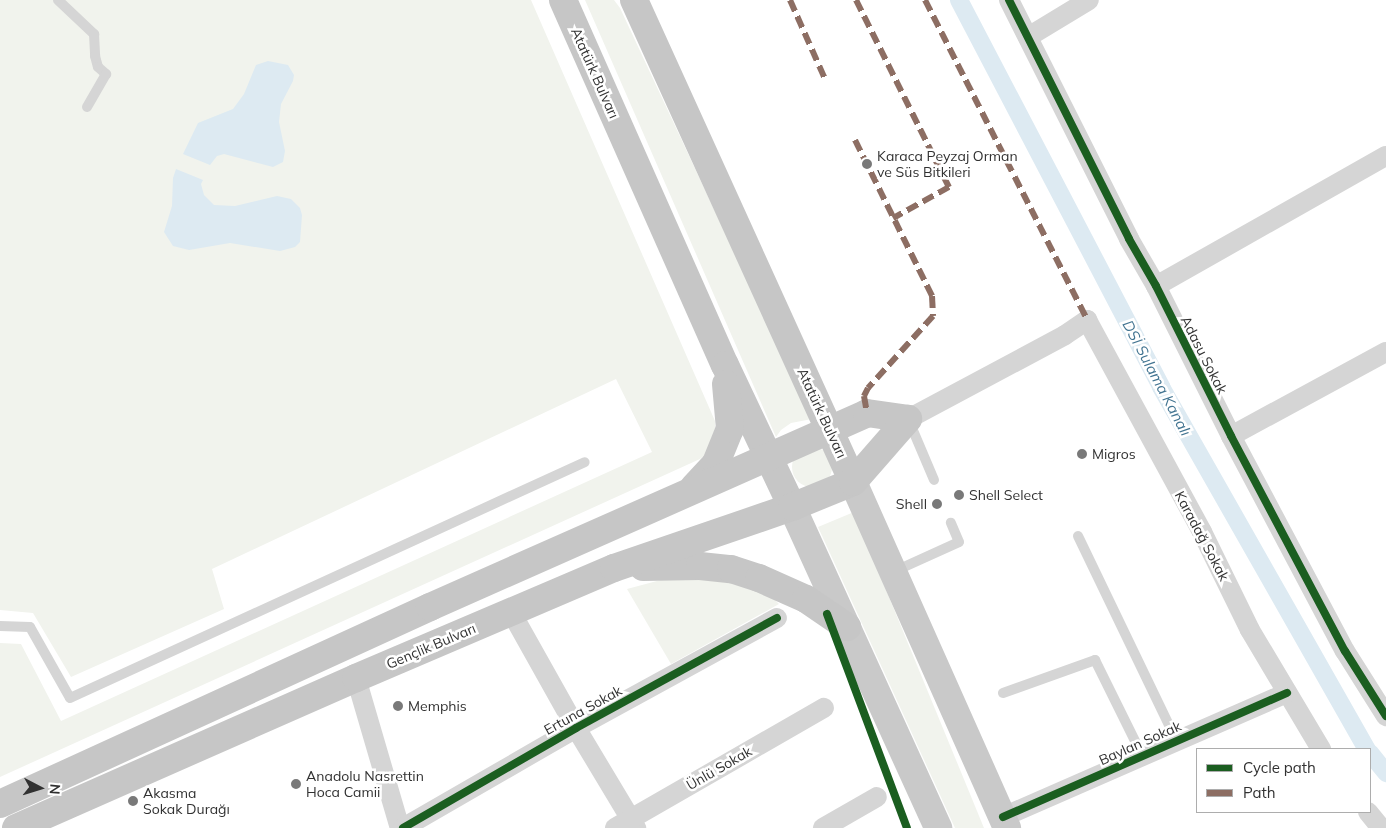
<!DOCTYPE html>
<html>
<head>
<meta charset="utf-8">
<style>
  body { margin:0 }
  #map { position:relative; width:1386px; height:828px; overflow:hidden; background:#fff; font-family:Mulish,sans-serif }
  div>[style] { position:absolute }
  .green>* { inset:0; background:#f1f3ed }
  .round { border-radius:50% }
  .water>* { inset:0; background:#ddeaf2 }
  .canal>* { height:18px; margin:-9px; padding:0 9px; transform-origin:9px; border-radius:9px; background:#ddeaf2 }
  .service>* { height:10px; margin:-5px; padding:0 5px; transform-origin:5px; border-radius:5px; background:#d5d5d5 }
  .minor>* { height:20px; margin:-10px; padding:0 10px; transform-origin:10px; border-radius:10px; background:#d5d5d5 }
  .primary>* { height:28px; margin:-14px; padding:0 14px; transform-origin:14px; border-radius:14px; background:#c9c9c9 }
  .trunk>* { height:28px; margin:-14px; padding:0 14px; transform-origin:14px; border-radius:14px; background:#c6c6c6 }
  .quiet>* { height:6px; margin-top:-3px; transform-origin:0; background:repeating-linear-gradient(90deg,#8d6e63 0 12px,transparent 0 18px) }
  .cycleway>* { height:8px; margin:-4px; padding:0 4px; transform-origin:4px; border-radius:4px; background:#1b5e20 }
  .dots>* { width:14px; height:14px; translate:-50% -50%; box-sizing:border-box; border:2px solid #fff; border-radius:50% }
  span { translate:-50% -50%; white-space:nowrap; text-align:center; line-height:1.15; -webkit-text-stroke:5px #fff; paint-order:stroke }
  .street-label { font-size:14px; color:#313131 }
  .poi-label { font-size:14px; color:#313131 }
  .left { translate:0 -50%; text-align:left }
  .right { translate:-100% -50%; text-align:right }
  .water-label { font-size:15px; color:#427491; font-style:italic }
  .legend { position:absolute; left:1196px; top:748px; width:175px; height:65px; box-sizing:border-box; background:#fff; border:1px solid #adadad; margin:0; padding:6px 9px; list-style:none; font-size:15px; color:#313131 }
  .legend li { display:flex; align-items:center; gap:10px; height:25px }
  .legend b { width:25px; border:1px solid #adadad }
  .north { position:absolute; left:15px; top:763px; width:50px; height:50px; -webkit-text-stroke:4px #fff; paint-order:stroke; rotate:95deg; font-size:14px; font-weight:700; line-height:20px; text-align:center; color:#313131 }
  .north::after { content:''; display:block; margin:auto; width:18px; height:22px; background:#313131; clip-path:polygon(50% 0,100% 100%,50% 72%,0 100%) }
</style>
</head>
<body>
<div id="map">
  <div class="green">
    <i style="clip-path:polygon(0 0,531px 0,715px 421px,715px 429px,705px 455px,700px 459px,0 777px,0 643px,21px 644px,61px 721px,652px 452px,616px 379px,212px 569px,224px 609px,71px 677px,33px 613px,0 610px)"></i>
    <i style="clip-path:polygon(585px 0,614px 0,620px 8px,812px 419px,791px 423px,781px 430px,776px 437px)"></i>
    <i class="round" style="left:792px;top:447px;width:40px;height:40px"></i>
    <i style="clip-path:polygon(854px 512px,984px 828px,955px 828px,818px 527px)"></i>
    <i style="clip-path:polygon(672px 577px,718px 578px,771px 596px,779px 604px,671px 664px,627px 589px)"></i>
  </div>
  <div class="water">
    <i style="clip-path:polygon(268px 61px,288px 65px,294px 75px,293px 81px,281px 104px,279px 122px,285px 151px,283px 162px,273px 167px,224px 154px,217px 156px,210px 165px,183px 154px,198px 123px,233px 109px,244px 94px,256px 65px)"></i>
    <i style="clip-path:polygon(176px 169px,203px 180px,201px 184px,204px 195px,214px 205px,235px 206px,277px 196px,291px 199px,300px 208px,302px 215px,300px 242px,295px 247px,280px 251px,230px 243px,189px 250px,173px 246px,164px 232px,172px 206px,173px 178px)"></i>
  </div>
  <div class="canal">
    <i style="left:959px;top:0;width:437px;rotate:62.4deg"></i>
    <i style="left:1161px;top:387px;width:417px;rotate:60.4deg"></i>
    <i style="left:1370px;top:753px;width:26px;rotate:51deg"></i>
  </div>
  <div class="service">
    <i style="left:58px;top:0;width:50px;rotate:43.4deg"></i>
    <i style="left:94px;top:34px;width:22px;rotate:87deg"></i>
    <i style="left:95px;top:56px;width:11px;rotate:75deg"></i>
    <i style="left:98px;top:67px;width:11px;rotate:41deg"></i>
    <i style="left:106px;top:74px;width:38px;rotate:120deg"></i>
    <i style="left:909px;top:421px;width:64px;rotate:67deg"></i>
    <i style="left:1078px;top:536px;width:226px;rotate:64.3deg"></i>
    <i style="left:895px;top:571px;width:70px;rotate:-24.4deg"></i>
    <i style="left:959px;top:542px;width:21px;rotate:-113deg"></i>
    <i style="left:0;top:626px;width:30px;rotate:2deg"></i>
    <i style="left:30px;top:627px;width:81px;rotate:60.6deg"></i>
    <i style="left:70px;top:698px;width:566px;rotate:-24.62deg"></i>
    <i style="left:1003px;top:693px;width:98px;rotate:-19.7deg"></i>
    <i style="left:1095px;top:660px;width:106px;rotate:63.7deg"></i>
  </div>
  <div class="minor">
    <i style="left:1009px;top:0;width:267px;rotate:63.3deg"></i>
    <i style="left:1129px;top:239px;width:54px;rotate:60.1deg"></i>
    <i style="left:1156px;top:286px;width:168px;rotate:63.4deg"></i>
    <i style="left:1231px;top:436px;width:243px;rotate:62.1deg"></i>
    <i style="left:1345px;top:651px;width:77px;rotate:57.8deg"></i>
    <i style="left:1028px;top:37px;width:71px;rotate:-31.2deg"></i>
    <i style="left:1156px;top:286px;width:264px;rotate:-29.5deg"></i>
    <i style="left:908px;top:419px;width:178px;rotate:-28.1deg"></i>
    <i style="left:1065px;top:335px;width:27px;rotate:-34deg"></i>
    <i style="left:1087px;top:320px;width:241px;rotate:61.5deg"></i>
    <i style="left:1202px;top:532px;width:109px;rotate:63.9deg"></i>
    <i style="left:1250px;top:630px;width:139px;rotate:59.2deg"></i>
    <i style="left:1231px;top:436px;width:176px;rotate:-28.5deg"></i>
    <i style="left:511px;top:612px;width:133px;rotate:60.7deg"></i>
    <i style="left:576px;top:728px;width:117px;rotate:59deg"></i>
    <i style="left:356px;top:678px;width:156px;rotate:73.7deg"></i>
    <i style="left:1368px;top:812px;width:21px;rotate:51deg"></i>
    <i style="left:1003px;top:817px;width:310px;rotate:-23.6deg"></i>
    <i style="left:403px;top:828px;width:200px;rotate:-30deg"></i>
    <i style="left:576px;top:728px;width:229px;rotate:-28.7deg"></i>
    <i style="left:615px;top:828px;width:241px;rotate:-29.9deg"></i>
    <i style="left:823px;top:828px;width:62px;rotate:-29.9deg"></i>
  </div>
  <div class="primary">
    <i style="left:853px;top:482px;width:379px;rotate:66deg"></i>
    <i style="left:792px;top:507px;width:353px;rotate:65.5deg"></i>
  </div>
  <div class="trunk">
    <i style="left:563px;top:0;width:399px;rotate:66.1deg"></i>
    <i style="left:725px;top:365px;width:157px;rotate:64.7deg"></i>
    <i style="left:634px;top:0;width:529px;rotate:65.57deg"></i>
    <i style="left:694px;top:487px;width:33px;rotate:-47deg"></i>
    <i style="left:716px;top:463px;width:37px;rotate:-68deg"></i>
    <i style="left:730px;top:429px;width:45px;rotate:-95.1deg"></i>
    <i style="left:643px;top:567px;width:57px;rotate:-1deg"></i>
    <i style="left:700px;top:566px;width:31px;rotate:6deg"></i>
    <i style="left:731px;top:569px;width:29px;rotate:18deg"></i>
    <i style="left:759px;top:578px;width:51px;rotate:24.1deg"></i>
    <i style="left:806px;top:599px;width:50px;rotate:34.3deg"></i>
    <i style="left:0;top:804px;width:473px;rotate:-24.6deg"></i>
    <i style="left:430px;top:607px;width:478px;rotate:-23.9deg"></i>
    <i style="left:867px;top:413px;width:41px;rotate:8.3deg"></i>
    <i style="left:16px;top:828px;width:372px;rotate:-23.8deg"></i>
    <i style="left:356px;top:678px;width:280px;rotate:-23.1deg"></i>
    <i style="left:614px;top:568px;width:188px;rotate:-18.9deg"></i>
    <i style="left:792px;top:507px;width:66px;rotate:-22.3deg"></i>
    <i style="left:853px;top:482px;width:84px;rotate:-48.9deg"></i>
  </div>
  <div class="quiet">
    <i style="left:790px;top:0;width:86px;rotate:66.1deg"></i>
    <i style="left:856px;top:0;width:209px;rotate:63.6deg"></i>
    <i style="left:949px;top:187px;width:64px;rotate:151deg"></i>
    <i style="left:925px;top:0;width:359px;rotate:63.1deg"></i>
    <i style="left:855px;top:140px;width:174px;rotate:63.7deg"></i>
    <i style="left:932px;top:296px;width:20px;rotate:87deg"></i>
    <i style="left:933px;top:316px;width:97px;rotate:132.1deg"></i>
    <i style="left:868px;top:388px;width:9px;rotate:117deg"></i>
    <i style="left:864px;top:396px;width:17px;rotate:80deg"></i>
  </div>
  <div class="cycleway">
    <i style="left:1009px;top:0;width:267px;rotate:63.3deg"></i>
    <i style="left:1129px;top:239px;width:54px;rotate:60.1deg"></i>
    <i style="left:1156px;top:286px;width:168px;rotate:63.4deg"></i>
    <i style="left:1231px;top:436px;width:243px;rotate:62.1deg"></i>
    <i style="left:1345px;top:651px;width:77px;rotate:57.8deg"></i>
    <i style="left:827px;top:614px;width:228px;rotate:69.5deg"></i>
    <i style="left:1003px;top:817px;width:310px;rotate:-23.6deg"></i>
    <i style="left:403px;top:828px;width:200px;rotate:-30deg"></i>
    <i style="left:576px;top:728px;width:229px;rotate:-28.7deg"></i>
  </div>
  <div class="dots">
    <i style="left:867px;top:164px;background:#797979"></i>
    <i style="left:1082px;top:454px;background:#797979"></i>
    <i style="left:959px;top:495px;background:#797979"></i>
    <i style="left:937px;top:504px;background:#797979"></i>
    <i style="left:398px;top:706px;background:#797979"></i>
    <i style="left:296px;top:784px;background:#797979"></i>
    <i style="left:133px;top:801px;background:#797979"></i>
  </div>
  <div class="street-label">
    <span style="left:595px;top:73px;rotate:66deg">Atatürk Bulvarı</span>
    <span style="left:1204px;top:355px;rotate:63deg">Adasu Sokak</span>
    <span style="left:822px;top:413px;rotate:65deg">Atatürk Bulvarı</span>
    <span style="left:1202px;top:536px;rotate:62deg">Karadağ Sokak</span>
    <span style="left:431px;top:646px;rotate:-23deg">Gençlik Bulvarı</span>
    <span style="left:583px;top:710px;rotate:-29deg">Ertuna Sokak</span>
    <span style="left:1140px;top:743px;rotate:-24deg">Baylan Sokak</span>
    <span style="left:719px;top:768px;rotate:-30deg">Ünlü Sokak</span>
  </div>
  <div class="poi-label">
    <span class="left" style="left:877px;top:164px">Karaca Peyzaj Orman<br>ve Süs Bitkileri</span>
    <span class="left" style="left:1092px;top:454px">Migros</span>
    <span class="left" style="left:969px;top:495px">Shell Select</span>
    <span class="right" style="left:927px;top:504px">Shell</span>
    <span class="left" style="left:408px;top:706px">Memphis</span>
    <span class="left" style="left:306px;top:784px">Anadolu Nasrettin<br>Hoca Camii</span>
    <span class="left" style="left:143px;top:801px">Akasma<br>Sokak Durağı</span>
  </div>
  <div class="water-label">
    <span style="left:1157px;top:378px;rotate:62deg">DSİ Sulama Kanalı</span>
  </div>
  <ul class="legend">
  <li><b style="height:6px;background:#1b5e20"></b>Cycle path</li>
  <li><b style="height:6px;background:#8d6e63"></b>Path</li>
  </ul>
  <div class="north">N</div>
</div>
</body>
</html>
